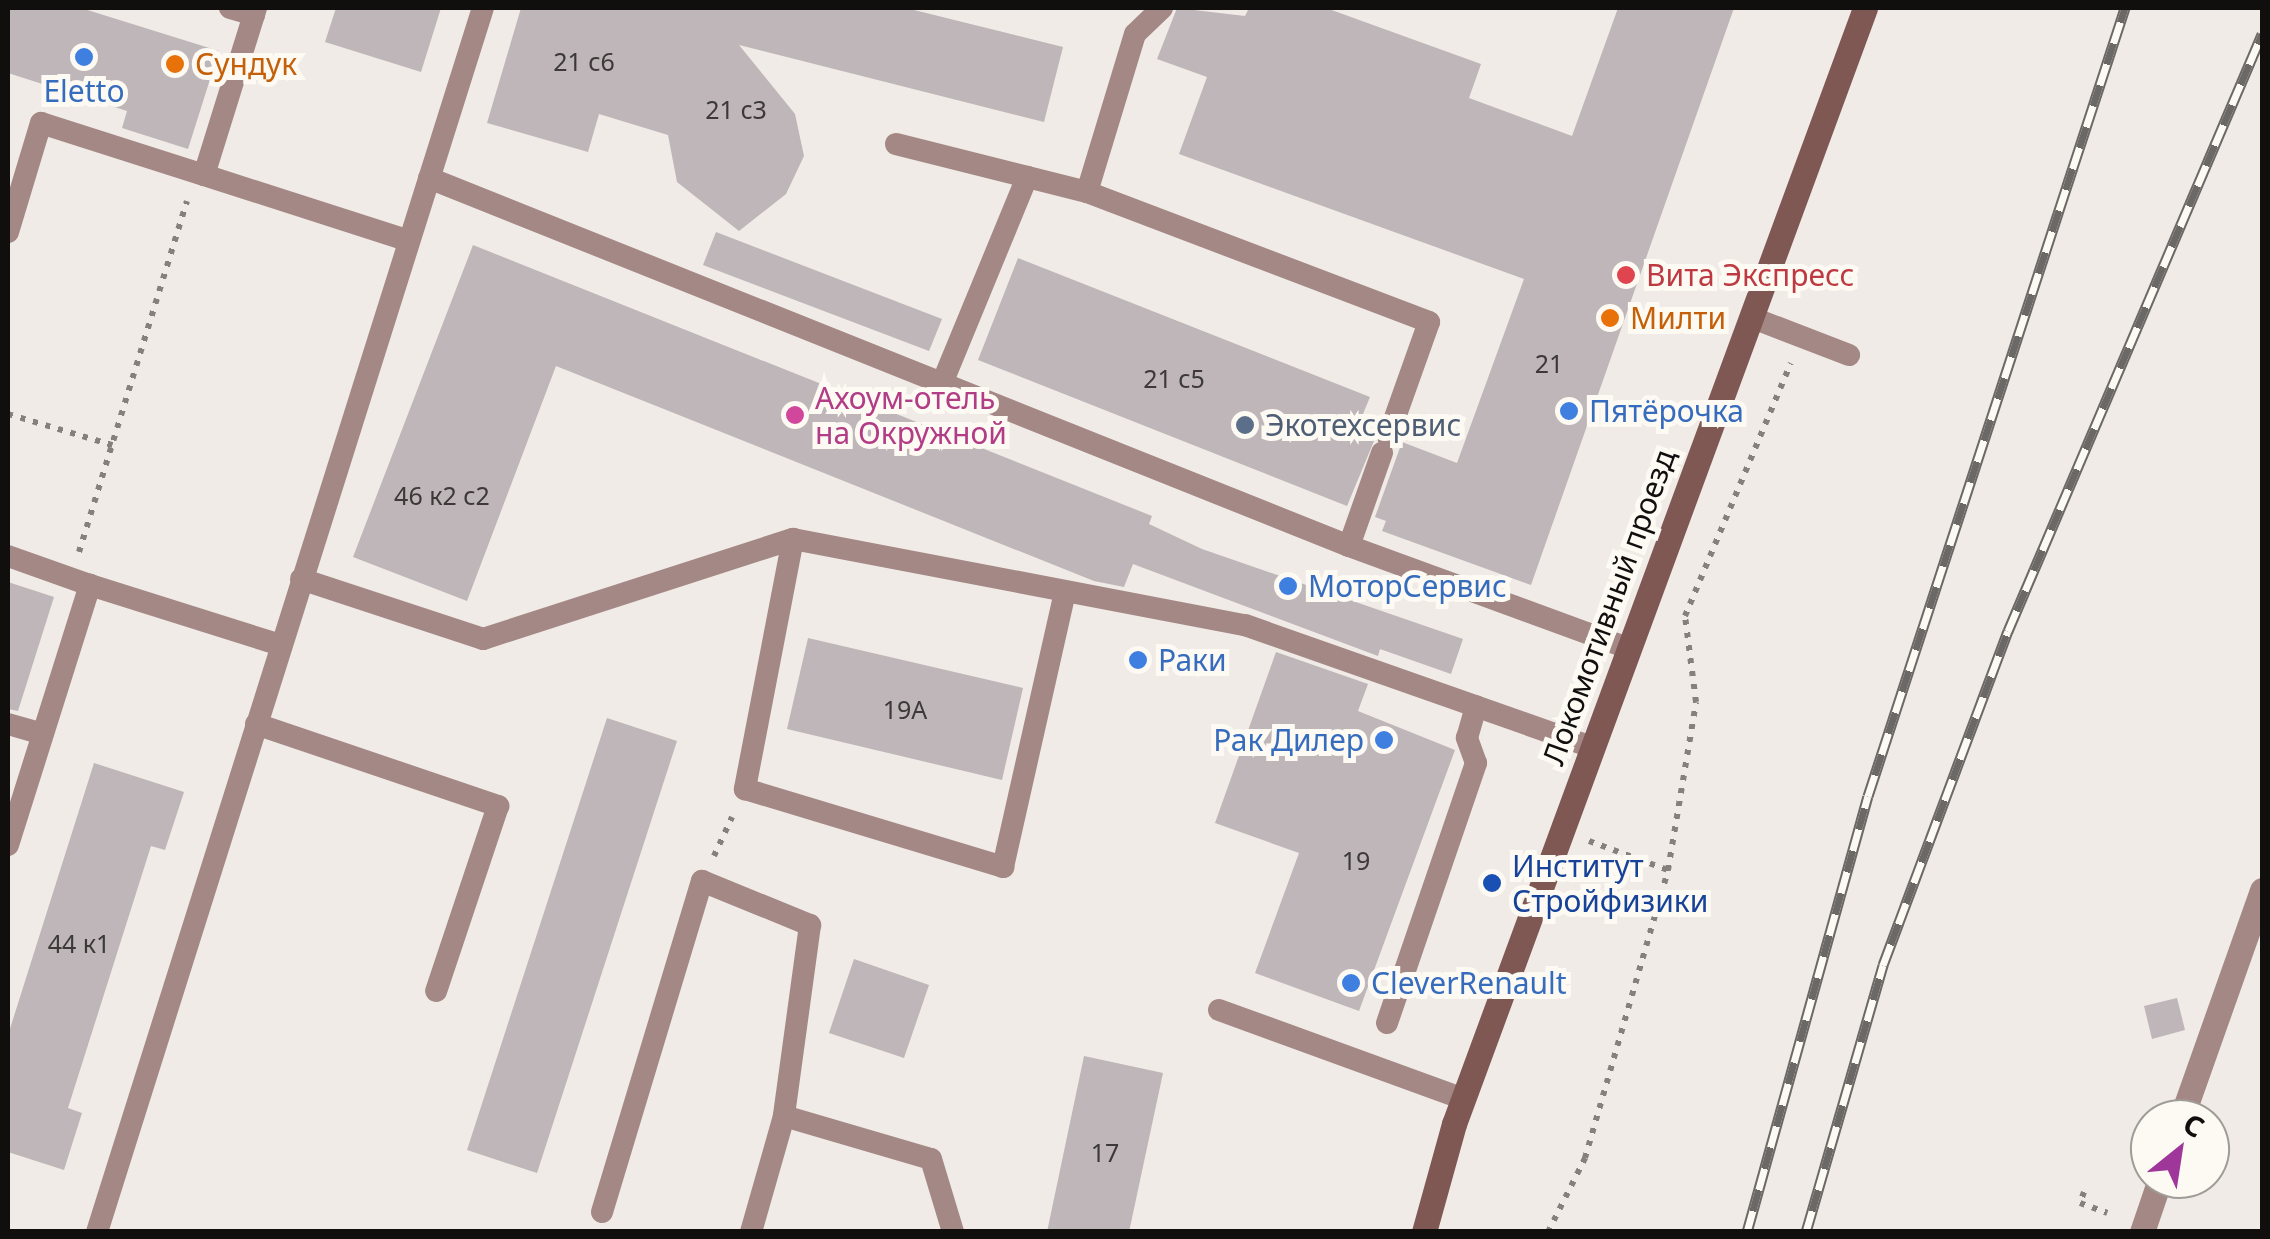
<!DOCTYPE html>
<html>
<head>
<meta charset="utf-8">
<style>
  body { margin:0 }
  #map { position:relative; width:2270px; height:1239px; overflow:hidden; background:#f0ebe6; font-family:"Noto Sans",sans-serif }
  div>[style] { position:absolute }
  .building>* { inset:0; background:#beb6b8 }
  .path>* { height:6px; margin-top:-3px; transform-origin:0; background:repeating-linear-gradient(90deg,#83807d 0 5px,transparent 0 13px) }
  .lane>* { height:22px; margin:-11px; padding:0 11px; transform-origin:11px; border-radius:11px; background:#a48885 }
  .street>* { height:25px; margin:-12.5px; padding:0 12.5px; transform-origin:12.5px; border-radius:12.5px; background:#a48885 }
  .secondary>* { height:25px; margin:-12.5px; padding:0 12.5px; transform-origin:12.5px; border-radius:12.5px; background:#7f5854 }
  .rail>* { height:11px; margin-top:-5.5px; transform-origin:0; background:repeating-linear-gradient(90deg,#fdf9f3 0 22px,#6b6866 0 44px); box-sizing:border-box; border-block:2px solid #6b6866 }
  .dots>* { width:28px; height:28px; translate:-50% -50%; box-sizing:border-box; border:5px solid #fdf9f3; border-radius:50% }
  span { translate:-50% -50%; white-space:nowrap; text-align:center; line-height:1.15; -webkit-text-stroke:10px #fdf9f3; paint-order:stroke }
  .number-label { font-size:25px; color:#3c3938 }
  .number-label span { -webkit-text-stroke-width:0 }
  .food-label { font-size:30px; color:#c56008 }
  .left { translate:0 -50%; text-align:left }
  .shop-label { font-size:30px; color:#366cbe }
  .right { translate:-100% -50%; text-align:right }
  .health-label { font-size:30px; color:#be3a42 }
  .hotel-label { font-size:30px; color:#b23c85 }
  .service-label { font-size:30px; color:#4e5e75 }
  .street-label { font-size:30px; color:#110f0e }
  .transit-label { font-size:30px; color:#164399 }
  .frame { position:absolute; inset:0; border:10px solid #110f0e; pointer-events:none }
  .north { position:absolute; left:2130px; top:1099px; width:100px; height:100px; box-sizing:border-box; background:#fdf9f3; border:2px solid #9f9b97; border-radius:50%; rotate:30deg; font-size:28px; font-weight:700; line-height:40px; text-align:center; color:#110f0e }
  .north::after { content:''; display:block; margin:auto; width:35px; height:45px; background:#9f379a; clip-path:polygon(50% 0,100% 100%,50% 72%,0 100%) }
</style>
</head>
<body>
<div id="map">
  <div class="building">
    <i style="clip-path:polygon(8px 8px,81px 8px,219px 51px,188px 149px,122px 128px,127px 111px,8px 73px)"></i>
    <i style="clip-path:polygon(336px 8px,441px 8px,421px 72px,325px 42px)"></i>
    <i style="clip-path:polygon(521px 8px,906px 8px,1063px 47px,1044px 122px,739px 45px,795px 114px,804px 156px,786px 194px,739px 231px,677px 182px,668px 135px,599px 114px,588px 152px,487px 123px)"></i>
    <i style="clip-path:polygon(1177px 8px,1245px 16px,1249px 8px,1326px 8px,1481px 64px,1469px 98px,1572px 136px,1618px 8px,1734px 8px,1531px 585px,1382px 531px,1386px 521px,1375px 517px,1402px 442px,1457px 463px,1524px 279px,1179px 154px,1207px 77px,1157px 59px)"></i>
    <i style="clip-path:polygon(716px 232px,942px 319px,929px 351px,703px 265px)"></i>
    <i style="clip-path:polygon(473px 245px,1152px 516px,1149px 524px,1202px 549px,1463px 639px,1451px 674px,1380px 649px,1378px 656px,1133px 564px,1124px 587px,1094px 581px,556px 366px,467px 601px,353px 557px)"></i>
    <i style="clip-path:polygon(1018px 258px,1370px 397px,1358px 426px,1374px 432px,1374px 441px,1347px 506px,978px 360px)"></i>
    <i style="clip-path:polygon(8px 582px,54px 597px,18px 711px,8px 709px)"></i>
    <i style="clip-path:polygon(808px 638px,1023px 688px,1002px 780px,787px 729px)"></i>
    <i style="clip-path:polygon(1276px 652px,1368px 684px,1358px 711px,1455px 750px,1359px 1011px,1255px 973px,1299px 853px,1215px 823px)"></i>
    <i style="clip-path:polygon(607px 718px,677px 741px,537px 1173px,467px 1150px)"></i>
    <i style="clip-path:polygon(94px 763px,184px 792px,165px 850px,151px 846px,68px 1108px,82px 1113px,64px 1170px,8px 1152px,8px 1035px)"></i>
    <i style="clip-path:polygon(854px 959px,929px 985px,904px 1058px,829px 1033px)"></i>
    <i style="clip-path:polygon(2177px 998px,2185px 1030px,2152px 1039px,2144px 1006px)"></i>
    <i style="clip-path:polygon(1084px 1056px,1163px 1073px,1129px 1232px,1047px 1232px)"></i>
  </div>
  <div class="path">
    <i style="left:8px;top:414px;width:109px;rotate:16.6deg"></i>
    <i style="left:79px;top:552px;width:367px;rotate:-72.9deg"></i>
    <i style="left:1589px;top:841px;width:84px;rotate:20.2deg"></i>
    <i style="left:714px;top:856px;width:43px;rotate:-65.2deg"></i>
    <i style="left:2084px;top:1192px;width:12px;rotate:110deg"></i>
    <i style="left:2080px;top:1203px;width:29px;rotate:20deg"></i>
    <i style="left:1548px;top:1232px;width:83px;rotate:-63.4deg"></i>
    <i style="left:1585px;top:1158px;width:300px;rotate:-73.9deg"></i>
    <i style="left:1668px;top:870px;width:170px;rotate:-80.5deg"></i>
    <i style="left:1696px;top:702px;width:87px;rotate:-97.3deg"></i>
    <i style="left:1685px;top:616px;width:274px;rotate:-67.3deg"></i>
  </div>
  <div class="lane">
    <i style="left:230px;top:8px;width:25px;rotate:16deg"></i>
    <i style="left:1162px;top:8px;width:37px;rotate:136deg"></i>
    <i style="left:1135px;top:34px;width:165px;rotate:106.9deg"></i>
    <i style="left:1087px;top:192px;width:366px;rotate:20.8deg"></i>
    <i style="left:1429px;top:322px;width:122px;rotate:109.6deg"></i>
    <i style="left:896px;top:144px;width:197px;rotate:14.1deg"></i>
    <i style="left:204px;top:175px;width:215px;rotate:17.8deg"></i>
    <i style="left:429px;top:178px;width:991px;rotate:21.8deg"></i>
    <i style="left:1349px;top:546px;width:296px;rotate:20.1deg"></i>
    <i style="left:8px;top:232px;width:114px;rotate:-73.2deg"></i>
    <i style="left:41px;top:123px;width:171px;rotate:17.7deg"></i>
    <i style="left:204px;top:175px;width:175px;rotate:-72.7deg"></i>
    <i style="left:1753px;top:318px;width:103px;rotate:21.1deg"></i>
    <i style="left:943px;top:381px;width:221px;rotate:-67.6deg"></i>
    <i style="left:793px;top:539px;width:255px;rotate:100.9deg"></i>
    <i style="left:745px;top:789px;width:270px;rotate:16.8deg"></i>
    <i style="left:1003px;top:867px;width:278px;rotate:-77.3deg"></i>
    <i style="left:1349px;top:546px;width:99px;rotate:-70.5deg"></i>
    <i style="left:8px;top:556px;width:87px;rotate:19.5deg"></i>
    <i style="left:301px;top:579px;width:192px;rotate:18.2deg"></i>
    <i style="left:483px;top:639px;width:326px;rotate:-17.9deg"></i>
    <i style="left:793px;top:539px;width:460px;rotate:10.8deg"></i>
    <i style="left:1245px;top:625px;width:367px;rotate:19.4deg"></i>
    <i style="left:8px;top:724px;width:36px;rotate:16deg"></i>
    <i style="left:256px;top:724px;width:256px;rotate:18.7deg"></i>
    <i style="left:498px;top:806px;width:195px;rotate:108.5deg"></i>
    <i style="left:8px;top:845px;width:273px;rotate:-72.5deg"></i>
    <i style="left:90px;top:585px;width:199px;rotate:17.5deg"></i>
    <i style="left:1219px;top:1010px;width:260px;rotate:20deg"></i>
    <i style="left:1387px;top:1023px;width:275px;rotate:-71.1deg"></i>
    <i style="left:1476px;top:763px;width:27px;rotate:-110deg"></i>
    <i style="left:1467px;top:738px;width:33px;rotate:-74deg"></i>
    <i style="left:602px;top:1212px;width:346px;rotate:-73.2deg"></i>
    <i style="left:702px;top:881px;width:117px;rotate:22.2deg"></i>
    <i style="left:810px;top:925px;width:193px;rotate:97.8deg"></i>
    <i style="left:97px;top:1232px;width:1283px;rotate:-72.5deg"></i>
    <i style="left:751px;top:1232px;width:121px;rotate:-74.1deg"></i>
    <i style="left:784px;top:1116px;width:153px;rotate:16.3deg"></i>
    <i style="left:931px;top:1159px;width:76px;rotate:73.2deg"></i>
  </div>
  <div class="street">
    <i style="left:2181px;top:1119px;width:243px;rotate:-70.5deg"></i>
    <i style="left:2142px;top:1232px;width:56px;rotate:-71.2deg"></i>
  </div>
  <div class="secondary">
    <i style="left:1424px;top:1232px;width:112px;rotate:-74.5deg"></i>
    <i style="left:1454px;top:1124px;width:1189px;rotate:-69.78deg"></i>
  </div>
  <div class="rail">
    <i style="left:1747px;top:1232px;width:452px;rotate:-74.5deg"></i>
    <i style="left:1868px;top:796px;width:829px;rotate:-71.94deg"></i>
    <i style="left:1806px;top:1232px;width:278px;rotate:-73.9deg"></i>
    <i style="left:1883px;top:965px;width:357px;rotate:-69.5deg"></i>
    <i style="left:2008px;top:631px;width:649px;rotate:-66.95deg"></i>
  </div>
  <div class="dots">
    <i style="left:84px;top:57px;background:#3f7fe0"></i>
    <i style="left:175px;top:64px;background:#e8710a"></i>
    <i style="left:1626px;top:275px;background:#e0444e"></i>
    <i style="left:1610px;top:318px;background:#e8710a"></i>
    <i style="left:1569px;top:411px;background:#3f7fe0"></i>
    <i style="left:795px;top:415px;background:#d1479c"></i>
    <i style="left:1245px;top:425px;background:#5c6f8a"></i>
    <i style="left:1288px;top:586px;background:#3f7fe0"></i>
    <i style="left:1138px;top:660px;background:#3f7fe0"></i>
    <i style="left:1384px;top:740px;background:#3f7fe0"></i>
    <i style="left:1492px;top:883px;background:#1a4fb4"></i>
    <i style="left:1351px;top:983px;background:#3f7fe0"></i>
  </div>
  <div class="number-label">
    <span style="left:584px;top:61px">21 с6</span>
    <span style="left:736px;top:109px">21 c3</span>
    <span style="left:1549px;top:363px">21</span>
    <span style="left:1174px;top:378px">21 с5</span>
    <span style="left:442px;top:495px">46 к2 с2</span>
    <span style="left:905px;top:709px">19А</span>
    <span style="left:1356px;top:860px">19</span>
    <span style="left:79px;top:943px">44 к1</span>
    <span style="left:1105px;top:1152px">17</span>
  </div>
  <div class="food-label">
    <span class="left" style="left:195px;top:64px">Сундук</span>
    <span class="left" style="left:1630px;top:318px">Милти</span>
  </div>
  <div class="shop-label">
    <span style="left:84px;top:91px">Eletto</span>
    <span class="left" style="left:1589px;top:411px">Пятёрочка</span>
    <span class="left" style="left:1308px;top:586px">МоторСервис</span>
    <span class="left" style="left:1158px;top:660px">Раки</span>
    <span class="right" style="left:1364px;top:740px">Рак Дилер</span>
    <span class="left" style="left:1371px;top:983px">CleverRenault</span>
  </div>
  <div class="health-label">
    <span class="left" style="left:1646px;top:275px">Вита Экспресс</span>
  </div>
  <div class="hotel-label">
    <span class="left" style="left:815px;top:415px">Ахоум-отель<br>на Окружной</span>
  </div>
  <div class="service-label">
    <span class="left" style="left:1265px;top:425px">Экотехсервис</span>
  </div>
  <div class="street-label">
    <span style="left:1609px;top:607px;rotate:-70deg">Локомотивный проезд</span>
  </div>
  <div class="transit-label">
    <span class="left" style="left:1512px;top:883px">Институт<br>Стройфизики</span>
  </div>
  <div class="frame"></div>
  <div class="north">С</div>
</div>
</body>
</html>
